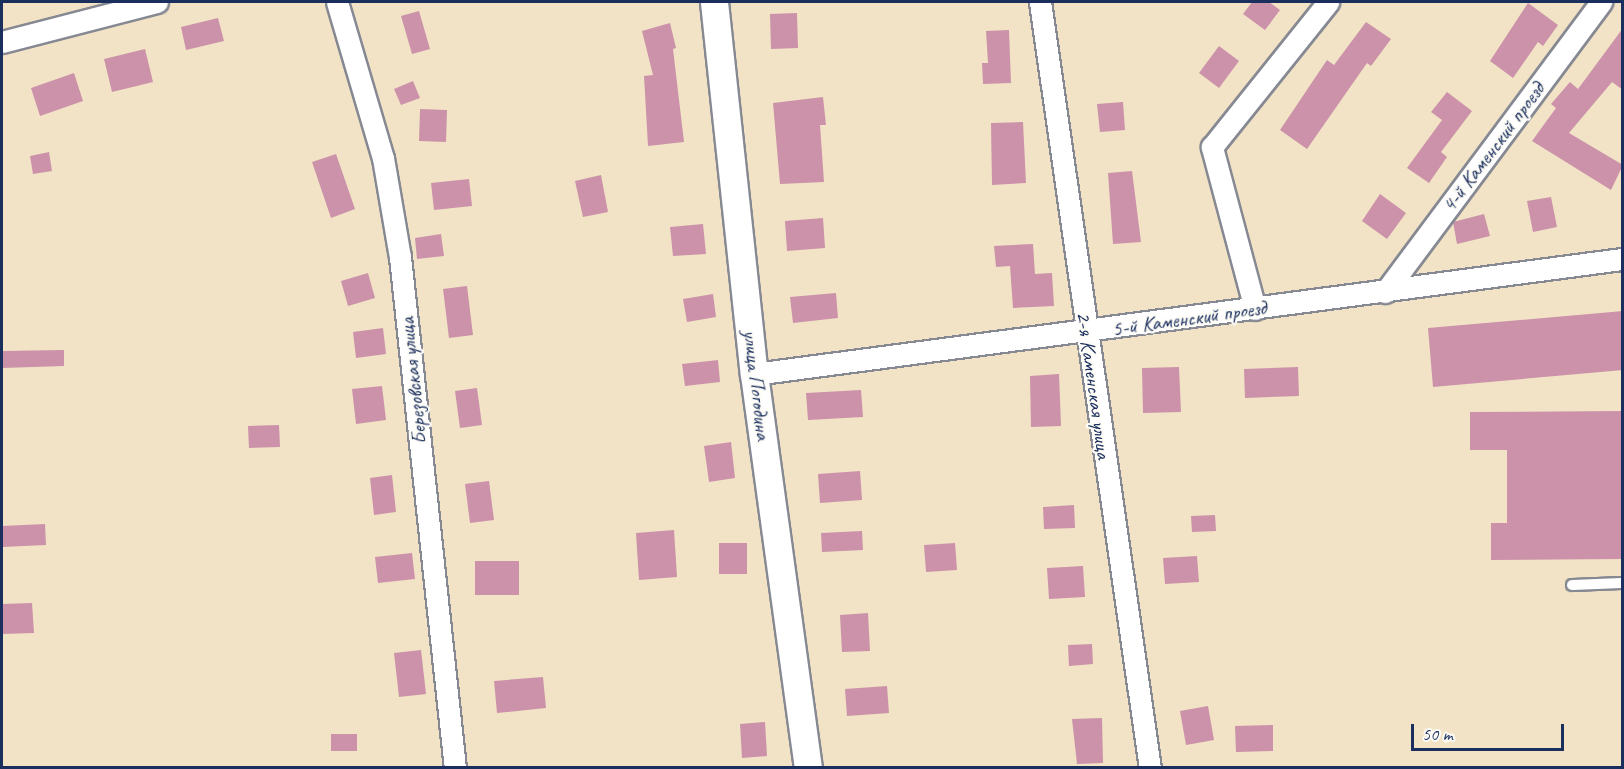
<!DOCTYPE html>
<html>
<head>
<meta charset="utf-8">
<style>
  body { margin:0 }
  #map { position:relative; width:1624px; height:769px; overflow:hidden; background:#f2e3c6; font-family:Caveat,sans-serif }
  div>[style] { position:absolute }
  .building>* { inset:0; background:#cb92a9 }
  .roads { filter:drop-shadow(2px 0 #868992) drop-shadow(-2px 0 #868992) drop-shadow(0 2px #868992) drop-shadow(0 -2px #868992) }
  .service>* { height:10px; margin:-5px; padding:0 5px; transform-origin:5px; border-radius:5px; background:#fff }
  .minor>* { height:21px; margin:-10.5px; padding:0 10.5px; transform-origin:10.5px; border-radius:10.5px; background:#fff }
  .tertiary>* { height:27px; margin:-13.5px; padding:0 13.5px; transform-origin:13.5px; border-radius:13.5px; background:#fff }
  span { translate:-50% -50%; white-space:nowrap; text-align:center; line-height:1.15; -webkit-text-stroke:4.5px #fdfcf7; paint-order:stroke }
  .street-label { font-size:21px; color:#1b2f5e }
  .frame { position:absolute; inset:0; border:3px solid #1b2f5e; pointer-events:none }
  .scale { position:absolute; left:1411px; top:724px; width:153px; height:27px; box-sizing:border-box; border:3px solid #1b2f5e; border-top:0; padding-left:8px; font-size:18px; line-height:21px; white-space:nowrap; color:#1b2f5e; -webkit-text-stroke:4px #fdfcf7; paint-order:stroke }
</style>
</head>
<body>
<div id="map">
  <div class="building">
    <i style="clip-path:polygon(1252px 2px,1269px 2px,1280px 10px,1265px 30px,1243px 14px)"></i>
    <i style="clip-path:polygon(1528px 3px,1558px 25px,1543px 46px,1538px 42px,1513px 78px,1490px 61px)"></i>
    <i style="clip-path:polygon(419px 11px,430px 49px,412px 54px,401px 16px)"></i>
    <i style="clip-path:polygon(797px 13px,798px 48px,771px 49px,770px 14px)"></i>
    <i style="clip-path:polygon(218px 18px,224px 41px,186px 50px,181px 27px)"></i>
    <i style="clip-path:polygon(1366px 22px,1391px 39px,1371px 66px,1367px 63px,1307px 149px,1280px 130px,1327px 60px,1334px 65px)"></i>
    <i style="clip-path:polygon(670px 23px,676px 48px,673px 49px,684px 142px,648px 146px,644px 76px,653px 75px,642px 31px)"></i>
    <i style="clip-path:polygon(1623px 28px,1623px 90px,1612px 82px,1569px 133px,1623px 165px,1611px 190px,1532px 141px,1556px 108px,1551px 104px,1570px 82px,1578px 89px)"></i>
    <i style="clip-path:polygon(1009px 30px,1011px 83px,983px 84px,982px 63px,988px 63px,986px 31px)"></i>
    <i style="clip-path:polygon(1219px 46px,1239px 61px,1219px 88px,1199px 73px)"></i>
    <i style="clip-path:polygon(145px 49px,153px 82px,112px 92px,104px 59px)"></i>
    <i style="clip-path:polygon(74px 73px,83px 101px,40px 116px,31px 88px)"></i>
    <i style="clip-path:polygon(413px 81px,420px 98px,401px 105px,394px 89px)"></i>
    <i style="clip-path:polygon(1447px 92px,1472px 111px,1441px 152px,1447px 157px,1429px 183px,1407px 168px,1442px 120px,1431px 112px)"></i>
    <i style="clip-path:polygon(823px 97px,826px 125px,820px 125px,824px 182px,780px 184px,773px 103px)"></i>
    <i style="clip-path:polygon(1123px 102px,1125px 130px,1100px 132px,1097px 104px)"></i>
    <i style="clip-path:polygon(420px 109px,447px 110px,446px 142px,419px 141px)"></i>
    <i style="clip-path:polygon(1023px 122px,1026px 183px,992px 185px,991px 123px)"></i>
    <i style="clip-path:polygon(49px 152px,52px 171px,33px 174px,30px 156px)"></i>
    <i style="clip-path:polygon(336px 154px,355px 209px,331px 218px,312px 162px)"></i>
    <i style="clip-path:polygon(1132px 171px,1141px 242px,1113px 244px,1108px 173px)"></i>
    <i style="clip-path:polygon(601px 175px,608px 212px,583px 217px,575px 181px)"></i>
    <i style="clip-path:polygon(469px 179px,472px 206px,434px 210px,431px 183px)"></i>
    <i style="clip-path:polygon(1380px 194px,1406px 213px,1387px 239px,1362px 221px)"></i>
    <i style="clip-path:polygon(1551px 197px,1557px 227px,1533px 232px,1527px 201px)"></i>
    <i style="clip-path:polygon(1484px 214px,1490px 236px,1457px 244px,1453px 222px)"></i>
    <i style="clip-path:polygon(823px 218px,825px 248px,787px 251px,785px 221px)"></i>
    <i style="clip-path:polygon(703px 224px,706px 254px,673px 256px,670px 227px)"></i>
    <i style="clip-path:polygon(441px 234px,444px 256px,417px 259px,415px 238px)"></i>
    <i style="clip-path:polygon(1033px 244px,1035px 274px,1052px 273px,1054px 306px,1013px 308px,1010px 266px,996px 267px,994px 246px)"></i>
    <i style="clip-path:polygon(368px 273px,375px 298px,348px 306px,341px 281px)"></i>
    <i style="clip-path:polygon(467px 286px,473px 335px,449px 338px,443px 289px)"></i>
    <i style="clip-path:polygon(836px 293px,838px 318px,793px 323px,790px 297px)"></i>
    <i style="clip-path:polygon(713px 294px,716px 317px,687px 322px,683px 299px)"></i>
    <i style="clip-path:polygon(1623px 311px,1623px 370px,1433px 387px,1428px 328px)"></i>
    <i style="clip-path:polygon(383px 328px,386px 354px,356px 358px,353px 332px)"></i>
    <i style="clip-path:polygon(64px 350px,64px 366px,2px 368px,2px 351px)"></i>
    <i style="clip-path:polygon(718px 360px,720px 382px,685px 386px,682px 364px)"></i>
    <i style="clip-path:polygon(1179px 367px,1181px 412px,1143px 413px,1142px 368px)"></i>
    <i style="clip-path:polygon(1298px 367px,1299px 396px,1245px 398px,1244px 369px)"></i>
    <i style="clip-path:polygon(1059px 374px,1061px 426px,1031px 427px,1030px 376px)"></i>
    <i style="clip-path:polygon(382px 386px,386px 420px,356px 424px,352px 389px)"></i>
    <i style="clip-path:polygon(477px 388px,482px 425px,460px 428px,455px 391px)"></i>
    <i style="clip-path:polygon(861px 390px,863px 417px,808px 420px,806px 393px)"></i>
    <i style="clip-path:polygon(1623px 411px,1623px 559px,1491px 560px,1491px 523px,1507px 523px,1507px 450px,1470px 450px,1470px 412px)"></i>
    <i style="clip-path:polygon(279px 425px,280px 447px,249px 448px,248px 426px)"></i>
    <i style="clip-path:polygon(731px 442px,735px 478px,709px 482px,704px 446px)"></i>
    <i style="clip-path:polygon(860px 471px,862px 500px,820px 503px,818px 474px)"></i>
    <i style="clip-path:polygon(392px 475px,396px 512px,374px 515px,370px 478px)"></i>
    <i style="clip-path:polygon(489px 481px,494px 520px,470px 523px,465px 484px)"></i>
    <i style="clip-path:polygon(1074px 505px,1075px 528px,1044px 529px,1043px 507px)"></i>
    <i style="clip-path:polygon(1215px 515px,1216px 531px,1192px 532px,1191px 516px)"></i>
    <i style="clip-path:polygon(45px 524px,46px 545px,2px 547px,2px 526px)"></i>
    <i style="clip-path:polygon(674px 530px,677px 577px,639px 580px,636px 533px)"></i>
    <i style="clip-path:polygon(862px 531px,863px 550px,822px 552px,821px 533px)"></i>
    <i style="clip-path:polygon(719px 543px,747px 543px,747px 574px,719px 574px)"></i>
    <i style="clip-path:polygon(955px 543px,957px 570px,926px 572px,924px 545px)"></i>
    <i style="clip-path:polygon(412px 553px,415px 579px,378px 583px,375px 557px)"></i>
    <i style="clip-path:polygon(1197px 556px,1199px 582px,1165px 584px,1163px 558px)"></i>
    <i style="clip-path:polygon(475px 561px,519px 561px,519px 595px,475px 595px)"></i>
    <i style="clip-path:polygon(1083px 566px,1085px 597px,1049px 599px,1047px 568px)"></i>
    <i style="clip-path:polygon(32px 603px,34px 633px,2px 634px,2px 604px)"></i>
    <i style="clip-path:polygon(868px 613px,870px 651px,842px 652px,840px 615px)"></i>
    <i style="clip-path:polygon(1092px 644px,1093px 664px,1069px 666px,1068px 645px)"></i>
    <i style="clip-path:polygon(421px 650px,426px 694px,399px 697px,394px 653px)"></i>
    <i style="clip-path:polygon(543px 677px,546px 708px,497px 713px,494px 681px)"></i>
    <i style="clip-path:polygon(887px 686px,889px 713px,847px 716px,845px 689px)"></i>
    <i style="clip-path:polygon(1208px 706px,1214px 740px,1186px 745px,1180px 711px)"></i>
    <i style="clip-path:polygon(1102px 718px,1103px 763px,1077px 764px,1072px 719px)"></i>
    <i style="clip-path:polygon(765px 722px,767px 756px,742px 758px,740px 724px)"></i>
    <i style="clip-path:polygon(1273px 725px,1273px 751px,1236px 752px,1235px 726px)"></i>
    <i style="clip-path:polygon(331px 734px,357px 734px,357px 751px,331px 751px)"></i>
  </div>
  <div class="roads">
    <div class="service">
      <i style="left:1572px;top:585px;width:50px;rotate:-2.3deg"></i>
    </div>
    <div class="minor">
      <i style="left:337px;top:2px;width:163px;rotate:73.6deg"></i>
      <i style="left:383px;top:158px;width:100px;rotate:80.3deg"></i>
      <i style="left:400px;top:257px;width:514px;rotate:83.86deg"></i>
      <i style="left:1040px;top:2px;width:774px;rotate:81.83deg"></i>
      <i style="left:2px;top:42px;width:160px;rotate:-14.5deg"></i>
      <i style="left:1385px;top:292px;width:362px;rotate:-53.3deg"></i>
      <i style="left:1255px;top:309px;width:168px;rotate:-104.9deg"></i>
      <i style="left:1212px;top:147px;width:186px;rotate:-51.3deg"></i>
      <i style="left:754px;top:374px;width:876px;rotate:-7.55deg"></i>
    </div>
    <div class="tertiary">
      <i style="left:714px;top:2px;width:374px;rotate:83.9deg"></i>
      <i style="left:754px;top:374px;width:398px;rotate:82.2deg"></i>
    </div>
  </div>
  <div class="street-label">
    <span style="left:1493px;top:147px;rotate:-53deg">4-й Каменский проезд</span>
    <span style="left:1189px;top:318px;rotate:-8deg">5-й Каменский проезд</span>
    <span style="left:413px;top:381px;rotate:-96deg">Березовская улица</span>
    <span style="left:757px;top:385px;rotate:83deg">улица Погодина</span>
    <span style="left:1094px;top:385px;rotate:82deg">2-я Каменская улица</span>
  </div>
  <div class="frame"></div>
  <div class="scale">50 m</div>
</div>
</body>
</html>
